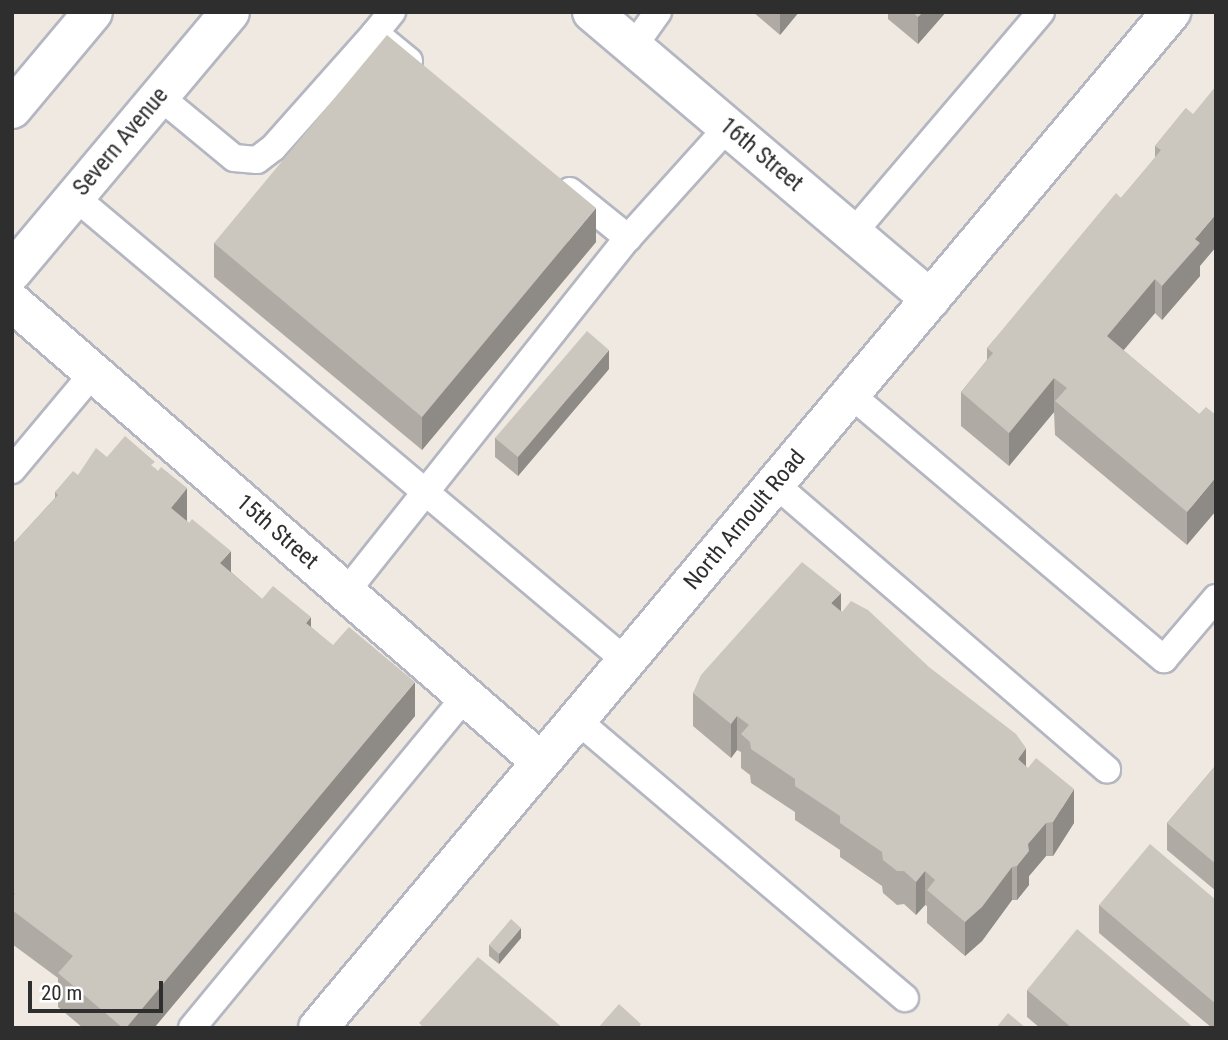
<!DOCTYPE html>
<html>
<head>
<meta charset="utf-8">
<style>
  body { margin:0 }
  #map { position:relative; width:1228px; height:1040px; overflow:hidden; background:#efe9e1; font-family:"Roboto Condensed",sans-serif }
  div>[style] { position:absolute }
  .roads { filter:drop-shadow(2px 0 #b4b7c1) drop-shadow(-2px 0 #b4b7c1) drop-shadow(0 2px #b4b7c1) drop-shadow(0 -2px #b4b7c1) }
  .service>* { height:26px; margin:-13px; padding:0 13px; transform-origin:13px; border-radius:13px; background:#fff }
  .minor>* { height:38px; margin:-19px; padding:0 19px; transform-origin:19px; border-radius:19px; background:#fff }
  .tertiary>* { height:38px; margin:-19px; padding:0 19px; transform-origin:19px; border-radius:19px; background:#fff }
  .wall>* { inset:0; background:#afaba4 }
  .shaded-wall>* { inset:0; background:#8e8b86 }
  .building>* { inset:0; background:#cbc7bf }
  span { translate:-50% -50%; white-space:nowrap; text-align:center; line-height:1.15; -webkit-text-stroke:7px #fff; paint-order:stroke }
  .street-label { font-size:23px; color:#2e2e2e }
  .frame { position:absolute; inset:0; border:14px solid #2e2e2e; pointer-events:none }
  .scale { position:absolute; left:28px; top:981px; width:135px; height:32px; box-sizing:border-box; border:4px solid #2e2e2e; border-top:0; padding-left:9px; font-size:21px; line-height:24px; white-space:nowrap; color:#2e2e2e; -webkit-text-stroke:5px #fff; paint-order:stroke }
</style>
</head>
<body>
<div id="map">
  <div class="roads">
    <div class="service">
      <i style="left:375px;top:33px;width:27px;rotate:-51deg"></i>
      <i style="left:633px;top:47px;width:43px;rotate:-54.5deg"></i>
      <i style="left:159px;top:96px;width:97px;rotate:39.6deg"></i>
      <i style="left:234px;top:158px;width:23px;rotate:5deg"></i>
      <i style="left:257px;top:160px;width:20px;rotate:-37deg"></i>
      <i style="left:273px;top:148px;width:154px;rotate:-48.4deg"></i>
      <i style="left:375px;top:33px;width:44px;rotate:39.5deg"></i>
      <i style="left:570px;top:191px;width:75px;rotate:39deg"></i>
      <i style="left:628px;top:238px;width:149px;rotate:-48deg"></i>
      <i style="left:75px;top:197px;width:720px;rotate:40.1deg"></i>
      <i style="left:853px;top:233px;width:290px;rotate:-49.6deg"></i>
      <i style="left:850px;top:394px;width:411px;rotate:40.2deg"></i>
      <i style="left:1164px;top:659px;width:80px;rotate:-49.6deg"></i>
      <i style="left:12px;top:470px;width:126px;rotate:-50.1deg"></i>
      <i style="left:775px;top:484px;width:438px;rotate:40.7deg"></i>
      <i style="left:346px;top:592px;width:453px;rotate:-51.5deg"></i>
      <i style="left:577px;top:720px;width:430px;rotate:40.3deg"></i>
      <i style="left:192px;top:1028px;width:430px;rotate:-50.5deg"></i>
    </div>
    <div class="minor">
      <i style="left:592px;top:12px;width:444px;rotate:40.3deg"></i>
      <i style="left:12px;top:302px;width:701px;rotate:41.01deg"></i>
      <i style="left:318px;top:1028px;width:1327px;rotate:-49.98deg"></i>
    </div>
    <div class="tertiary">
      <i style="left:12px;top:109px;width:126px;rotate:-50.1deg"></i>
      <i style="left:12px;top:272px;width:339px;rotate:-50deg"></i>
    </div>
  </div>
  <div class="wall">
    <i style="clip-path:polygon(753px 12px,799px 12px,780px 35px)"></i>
    <i style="clip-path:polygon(888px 12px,946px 12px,918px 44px,888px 19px)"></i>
    <i style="clip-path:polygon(1186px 108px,1200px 276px,1162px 320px,1155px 313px,1123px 350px,1199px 414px,1187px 545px,1055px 435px,1054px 412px,1009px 466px,961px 426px,961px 392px,987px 360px,987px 348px,1121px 198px,1155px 158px,1155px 146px)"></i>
    <i style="clip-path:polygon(596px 242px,422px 450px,214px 277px,214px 243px)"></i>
    <i style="clip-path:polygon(609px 369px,518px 476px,495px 457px,495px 438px)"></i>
    <i style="clip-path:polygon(155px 468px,187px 521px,231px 572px,262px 599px,311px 627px,415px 716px,154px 1028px,83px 1028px,58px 1007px,58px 978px,12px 944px,12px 545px,55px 498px,55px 492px,78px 475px)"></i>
    <i style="clip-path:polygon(841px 611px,1026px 766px,1074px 823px,1053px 856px,1046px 856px,1029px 876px,1029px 885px,1017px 900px,1012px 900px,982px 941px,965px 956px,927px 923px,927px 906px,925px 905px,916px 915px,904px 904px,897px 905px,883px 893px,882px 886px,840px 857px,840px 850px,795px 820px,795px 812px,751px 783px,750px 775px,741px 768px,741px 752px,737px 750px,731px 758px,693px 726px,693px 693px)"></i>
    <i style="clip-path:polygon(1216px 765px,1216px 891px,1167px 850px,1167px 823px)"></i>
    <i style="clip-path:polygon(1216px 900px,1216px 1028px,1212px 1028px,1099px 933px,1099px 905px)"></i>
    <i style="clip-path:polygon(521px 938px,499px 964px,489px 956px,489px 945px)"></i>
    <i style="clip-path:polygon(1027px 990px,1194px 1028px,1040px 1028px,1027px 1017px)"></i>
  </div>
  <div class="shaded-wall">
    <i style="clip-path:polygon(780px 12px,799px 12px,780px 35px)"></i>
    <i style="clip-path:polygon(923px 12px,946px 12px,918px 44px,918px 17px)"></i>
    <i style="clip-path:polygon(596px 208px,596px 242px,422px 450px,422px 417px)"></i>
    <i style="clip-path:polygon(1216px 214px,1216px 247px,1200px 266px,1200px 276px,1162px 320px,1162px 286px,1195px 239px)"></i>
    <i style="clip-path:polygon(1155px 279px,1155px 313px,1107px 370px,1107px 336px)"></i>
    <i style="clip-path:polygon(609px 350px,609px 369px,518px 476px,518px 457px)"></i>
    <i style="clip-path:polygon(1054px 378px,1054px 412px,1009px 466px,1009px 433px)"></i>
    <i style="clip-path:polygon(1216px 477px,1216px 511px,1187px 545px,1187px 512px)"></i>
    <i style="clip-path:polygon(187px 488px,187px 521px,171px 508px)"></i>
    <i style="clip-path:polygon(231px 551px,231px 584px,220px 563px)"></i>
    <i style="clip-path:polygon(841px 593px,841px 627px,831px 603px)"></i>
    <i style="clip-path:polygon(311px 617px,311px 651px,306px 623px)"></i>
    <i style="clip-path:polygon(415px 682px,415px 716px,154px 1028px,126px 1028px)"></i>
    <i style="clip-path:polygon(737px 716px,737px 750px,731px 758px,731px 724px)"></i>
    <i style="clip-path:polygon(1026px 748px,1026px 781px,1018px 759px)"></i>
    <i style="clip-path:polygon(1074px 789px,1074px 823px,1053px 856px,1053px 822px)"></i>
    <i style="clip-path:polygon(1046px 823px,1046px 856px,1029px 876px,1029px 885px,1017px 900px,1017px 866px,1028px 844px)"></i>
    <i style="clip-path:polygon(1012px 867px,1012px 900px,982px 941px,965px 956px,965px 922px)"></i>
    <i style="clip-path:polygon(925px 871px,925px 905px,916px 915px,916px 882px)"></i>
    <i style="clip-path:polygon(521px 928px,521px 938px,499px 964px,499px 954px)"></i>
  </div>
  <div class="building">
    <i style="clip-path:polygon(912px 12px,923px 12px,918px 17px)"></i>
    <i style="clip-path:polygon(387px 35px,596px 208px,422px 417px,214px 243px)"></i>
    <i style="clip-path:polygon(1216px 86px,1216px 214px,1195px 239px,1200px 243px,1162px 286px,1155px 279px,1107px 336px,1199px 414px,1206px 407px,1216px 415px,1216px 477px,1187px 512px,1055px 401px,1067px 388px,1054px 378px,1009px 433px,961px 392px,993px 353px,987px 348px,1116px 193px,1121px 198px,1161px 150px,1155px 146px,1186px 108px,1193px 114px)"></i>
    <i style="clip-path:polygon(587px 331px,609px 350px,518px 457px,495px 438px)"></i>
    <i style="clip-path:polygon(125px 436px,155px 462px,151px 465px,158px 471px,161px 467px,187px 488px,171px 508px,189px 523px,192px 519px,231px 551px,220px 563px,262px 599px,273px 586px,311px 617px,306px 623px,333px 645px,349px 627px,415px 682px,126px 1028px,123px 1028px,58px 973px,73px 956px,12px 910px,12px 897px,15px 894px,12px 891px,12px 545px,58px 495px,55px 492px,73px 471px,78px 475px,96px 448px,107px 457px)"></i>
    <i style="clip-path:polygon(802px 562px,841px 593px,831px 603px,842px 612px,851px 601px,868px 610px,929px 667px,1016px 734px,1026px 748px,1018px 759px,1028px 768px,1036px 758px,1074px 789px,1053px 822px,1046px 823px,1028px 844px,1029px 851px,1017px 866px,1012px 867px,982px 907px,965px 922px,927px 890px,935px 880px,925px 871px,916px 882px,904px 871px,897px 871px,883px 860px,882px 852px,840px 823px,840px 816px,795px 786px,795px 779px,751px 749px,750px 742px,741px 734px,749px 725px,737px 716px,731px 724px,693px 693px,701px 675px)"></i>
    <i style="clip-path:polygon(1216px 765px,1216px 864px,1167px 823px)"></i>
    <i style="clip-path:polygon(1150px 844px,1216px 900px,1216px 1004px,1099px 905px)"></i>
    <i style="clip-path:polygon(511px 919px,521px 928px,499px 954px,489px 945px)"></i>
    <i style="clip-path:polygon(1077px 929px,1194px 1028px,1072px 1028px,1027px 990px)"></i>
    <i style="clip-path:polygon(478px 957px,563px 1028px,424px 1028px,419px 1023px)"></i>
    <i style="clip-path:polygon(619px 1004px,641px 1024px,638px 1028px,598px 1028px)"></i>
    <i style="clip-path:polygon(1008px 1013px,1026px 1028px,996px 1028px)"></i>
  </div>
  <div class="street-label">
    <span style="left:121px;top:142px;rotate:-50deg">Severn Avenue</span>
    <span style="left:761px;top:155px;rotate:40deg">16th Street</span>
    <span style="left:745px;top:520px;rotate:-50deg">North Arnoult Road</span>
    <span style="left:277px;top:532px;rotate:41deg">15th Street</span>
  </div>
  <div class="frame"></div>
  <div class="scale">20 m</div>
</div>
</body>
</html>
